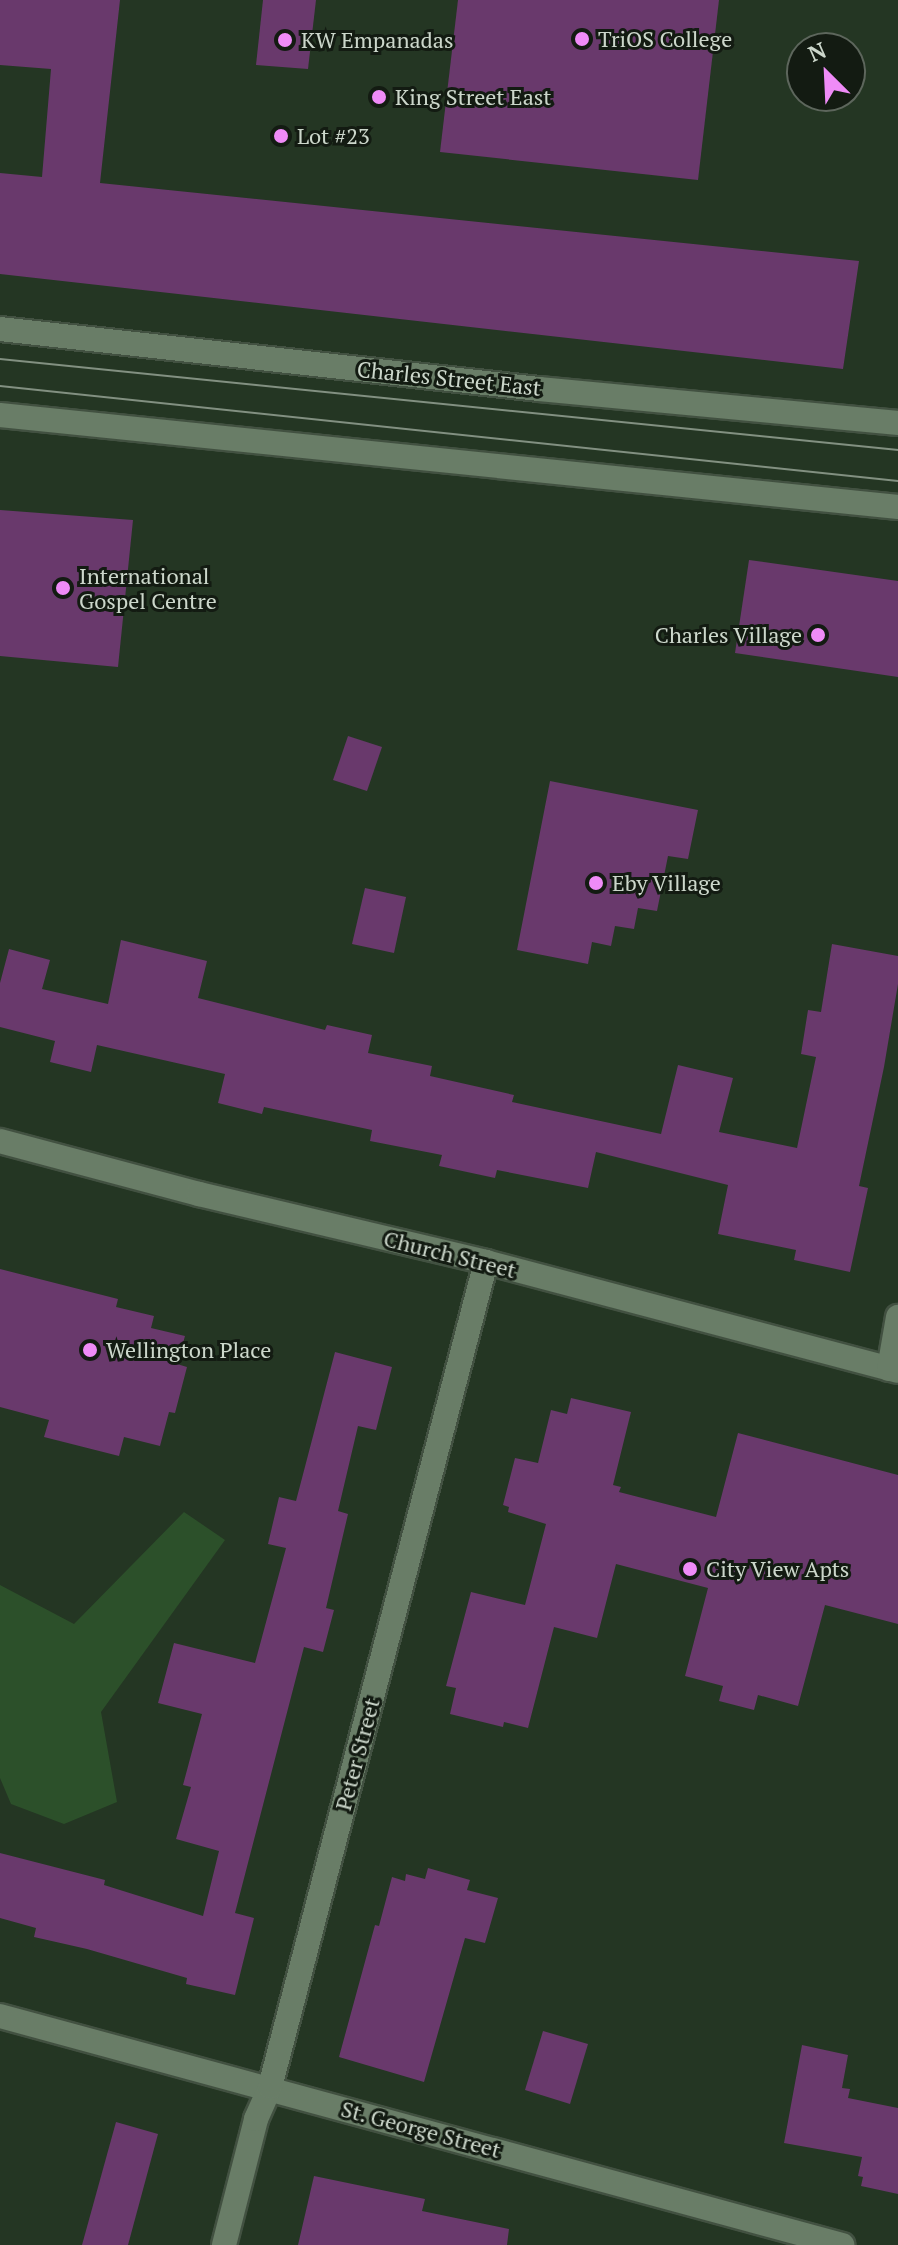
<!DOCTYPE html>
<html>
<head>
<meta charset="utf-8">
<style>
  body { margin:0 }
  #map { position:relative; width:898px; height:2245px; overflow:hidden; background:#243623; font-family:"PT Serif",serif }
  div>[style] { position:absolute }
  .green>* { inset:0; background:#2c502a }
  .building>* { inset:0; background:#69396c }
  .roads { filter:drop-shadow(2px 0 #425141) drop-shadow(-2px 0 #425141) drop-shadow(0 2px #425141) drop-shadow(0 -2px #425141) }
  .street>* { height:24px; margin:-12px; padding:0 12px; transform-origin:12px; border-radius:12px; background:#697d67 }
  .secondary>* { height:24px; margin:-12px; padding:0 12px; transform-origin:12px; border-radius:12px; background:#697d67 }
  .tram>* { height:2px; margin:-1px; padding:0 1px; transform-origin:1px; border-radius:1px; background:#829081 }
  .dots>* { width:22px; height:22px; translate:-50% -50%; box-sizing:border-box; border:4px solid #131b12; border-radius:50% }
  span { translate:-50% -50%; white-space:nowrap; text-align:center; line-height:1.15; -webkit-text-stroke:6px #131b12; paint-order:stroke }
  .poi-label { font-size:22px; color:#ccd7cb }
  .left { translate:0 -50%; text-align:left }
  .right { translate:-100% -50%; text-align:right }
  .street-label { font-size:22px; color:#ccd7cb }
  .north { position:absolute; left:786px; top:32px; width:80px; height:80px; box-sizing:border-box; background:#131b12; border:2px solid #5d665c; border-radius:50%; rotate:336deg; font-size:22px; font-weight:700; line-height:32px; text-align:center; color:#ccd7cb }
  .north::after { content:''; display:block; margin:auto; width:28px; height:36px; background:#ef8bf7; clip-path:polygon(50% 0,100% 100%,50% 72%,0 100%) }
</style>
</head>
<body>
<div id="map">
  <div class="green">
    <i style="clip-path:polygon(184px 1512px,225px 1540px,101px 1712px,117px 1802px,64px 1824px,11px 1804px,0 1778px,0 1585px,74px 1624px)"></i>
  </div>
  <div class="building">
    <i style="clip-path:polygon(0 0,120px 0,100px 183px,859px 261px,843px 369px,0 274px,0 173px,42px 177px,51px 69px,0 65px)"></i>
    <i style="clip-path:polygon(263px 0,316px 0,308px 69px,256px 65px)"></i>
    <i style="clip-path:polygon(458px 0,719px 0,698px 180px,440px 152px)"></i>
    <i style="clip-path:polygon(0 510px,133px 520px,118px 667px,0 656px)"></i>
    <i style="clip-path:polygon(749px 560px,898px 581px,898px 677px,735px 653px)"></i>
    <i style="clip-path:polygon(348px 736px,382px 747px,367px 791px,333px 780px)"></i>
    <i style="clip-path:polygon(550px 781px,698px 810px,688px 859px,668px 856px,657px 911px,638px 908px,634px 929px,615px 926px,611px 946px,592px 942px,588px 964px,517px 950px)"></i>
    <i style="clip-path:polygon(365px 888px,406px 897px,394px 953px,352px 944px)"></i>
    <i style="clip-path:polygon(121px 940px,207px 961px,198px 998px,325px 1030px,327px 1025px,372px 1035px,368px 1053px,432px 1066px,430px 1076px,514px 1095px,512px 1102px,661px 1134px,678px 1065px,733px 1078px,719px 1132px,797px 1148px,816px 1057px,801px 1054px,808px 1010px,821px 1012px,832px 944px,898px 956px,898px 984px,884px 1067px,859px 1186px,868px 1188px,850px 1272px,794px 1260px,796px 1250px,718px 1234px,728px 1185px,596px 1152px,588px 1188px,497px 1170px,495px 1178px,439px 1166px,442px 1155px,370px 1141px,372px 1130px,264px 1107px,262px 1114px,218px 1103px,225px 1074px,97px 1045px,91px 1072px,50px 1062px,55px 1041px,0 1027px,0 983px,9px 949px,50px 960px,42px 989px,108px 1004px)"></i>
    <i style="clip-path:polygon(0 1269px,118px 1299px,116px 1307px,154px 1316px,151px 1328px,185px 1336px,177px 1364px,187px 1367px,175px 1413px,169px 1412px,160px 1446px,124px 1437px,119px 1456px,44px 1437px,49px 1420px,0 1407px)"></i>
    <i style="clip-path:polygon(335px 1352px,392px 1367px,376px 1430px,358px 1426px,338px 1511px,348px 1514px,326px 1608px,334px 1610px,323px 1652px,304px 1647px,235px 1913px,254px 1918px,235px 1995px,186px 1984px,187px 1978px,87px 1949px,34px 1937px,36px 1928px,0 1918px,0 1853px,105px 1880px,104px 1885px,203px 1916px,219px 1851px,176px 1839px,191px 1787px,183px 1785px,202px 1714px,158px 1703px,174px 1643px,255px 1663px,286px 1548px,268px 1544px,279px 1497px,296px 1501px)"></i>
    <i style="clip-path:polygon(571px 1398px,631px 1412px,613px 1485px,621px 1487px,619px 1492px,716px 1517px,738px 1433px,898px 1475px,898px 1624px,825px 1605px,798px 1706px,758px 1695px,754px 1710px,719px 1701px,723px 1686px,685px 1676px,708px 1588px,616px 1564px,597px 1638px,554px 1627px,528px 1728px,504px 1722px,503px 1727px,450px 1714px,456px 1688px,446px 1686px,471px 1592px,525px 1605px,546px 1524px,508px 1512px,509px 1507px,503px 1505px,515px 1458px,538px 1463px,551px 1410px,567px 1414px)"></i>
    <i style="clip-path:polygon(428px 1868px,470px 1880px,467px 1890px,498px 1898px,485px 1943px,465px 1938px,424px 2082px,339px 2057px,375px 1925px,379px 1926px,392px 1877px,405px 1881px,406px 1874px,425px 1879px)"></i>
    <i style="clip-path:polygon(543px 2031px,588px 2044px,570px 2104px,525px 2090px)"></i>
    <i style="clip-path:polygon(802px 2045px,848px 2055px,842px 2088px,850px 2089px,848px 2098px,898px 2108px,898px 2194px,861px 2186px,863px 2177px,858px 2176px,862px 2157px,784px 2143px)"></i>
    <i style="clip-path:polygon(116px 2122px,158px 2134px,128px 2245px,82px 2245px)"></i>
    <i style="clip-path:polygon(314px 2176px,425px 2199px,422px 2211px,509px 2229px,507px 2245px,298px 2245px)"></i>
  </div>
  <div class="roads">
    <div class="street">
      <i style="left:0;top:1141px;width:206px;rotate:14.9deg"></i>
      <i style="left:199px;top:1194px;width:295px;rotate:13.3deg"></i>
      <i style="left:486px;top:1262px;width:426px;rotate:14.8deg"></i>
      <i style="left:889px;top:1369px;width:53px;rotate:-80.2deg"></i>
      <i style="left:0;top:2016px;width:873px;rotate:15.21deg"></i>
      <i style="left:224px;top:2245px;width:130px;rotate:-75.7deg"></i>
      <i style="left:256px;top:2119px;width:35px;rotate:-66deg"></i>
      <i style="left:270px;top:2087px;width:853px;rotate:-75.33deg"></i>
    </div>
    <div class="secondary">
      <i style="left:0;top:329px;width:542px;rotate:6.35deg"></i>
      <i style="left:539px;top:389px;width:361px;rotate:5.4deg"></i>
      <i style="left:0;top:415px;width:903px;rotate:5.85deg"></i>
    </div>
  </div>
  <div class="tram">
    <i style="left:0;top:359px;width:903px;rotate:5.79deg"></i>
    <i style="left:0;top:386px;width:903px;rotate:6.04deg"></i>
  </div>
  <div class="dots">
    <i style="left:582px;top:39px;background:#ef8bf7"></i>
    <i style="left:285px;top:40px;background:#ef8bf7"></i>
    <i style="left:379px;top:97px;background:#ef8bf7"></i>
    <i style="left:281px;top:136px;background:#ef8bf7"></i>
    <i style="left:63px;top:588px;background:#ef8bf7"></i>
    <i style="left:818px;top:635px;background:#ef8bf7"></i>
    <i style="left:596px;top:883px;background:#ef8bf7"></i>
    <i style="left:90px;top:1350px;background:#ef8bf7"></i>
    <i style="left:690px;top:1569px;background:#ef8bf7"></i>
  </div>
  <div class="poi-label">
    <span class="left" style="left:598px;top:39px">TriOS College</span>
    <span class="left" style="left:301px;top:40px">KW Empanadas</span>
    <span class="left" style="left:395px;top:97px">King Street East</span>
    <span class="left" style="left:297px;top:136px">Lot #23</span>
    <span class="left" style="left:79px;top:588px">International<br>Gospel Centre</span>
    <span class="right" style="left:802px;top:635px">Charles Village</span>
    <span class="left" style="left:612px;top:883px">Eby Village</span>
    <span class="left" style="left:106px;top:1350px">Wellington Place</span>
    <span class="left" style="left:706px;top:1569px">City View Apts</span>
  </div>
  <div class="street-label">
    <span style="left:449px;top:378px;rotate:6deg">Charles Street East</span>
    <span style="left:450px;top:1254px;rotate:14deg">Church Street</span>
    <span style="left:357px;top:1754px;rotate:-75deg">Peter Street</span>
    <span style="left:421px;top:2129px;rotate:15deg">St. George Street</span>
  </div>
  <div class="north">N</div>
</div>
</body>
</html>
